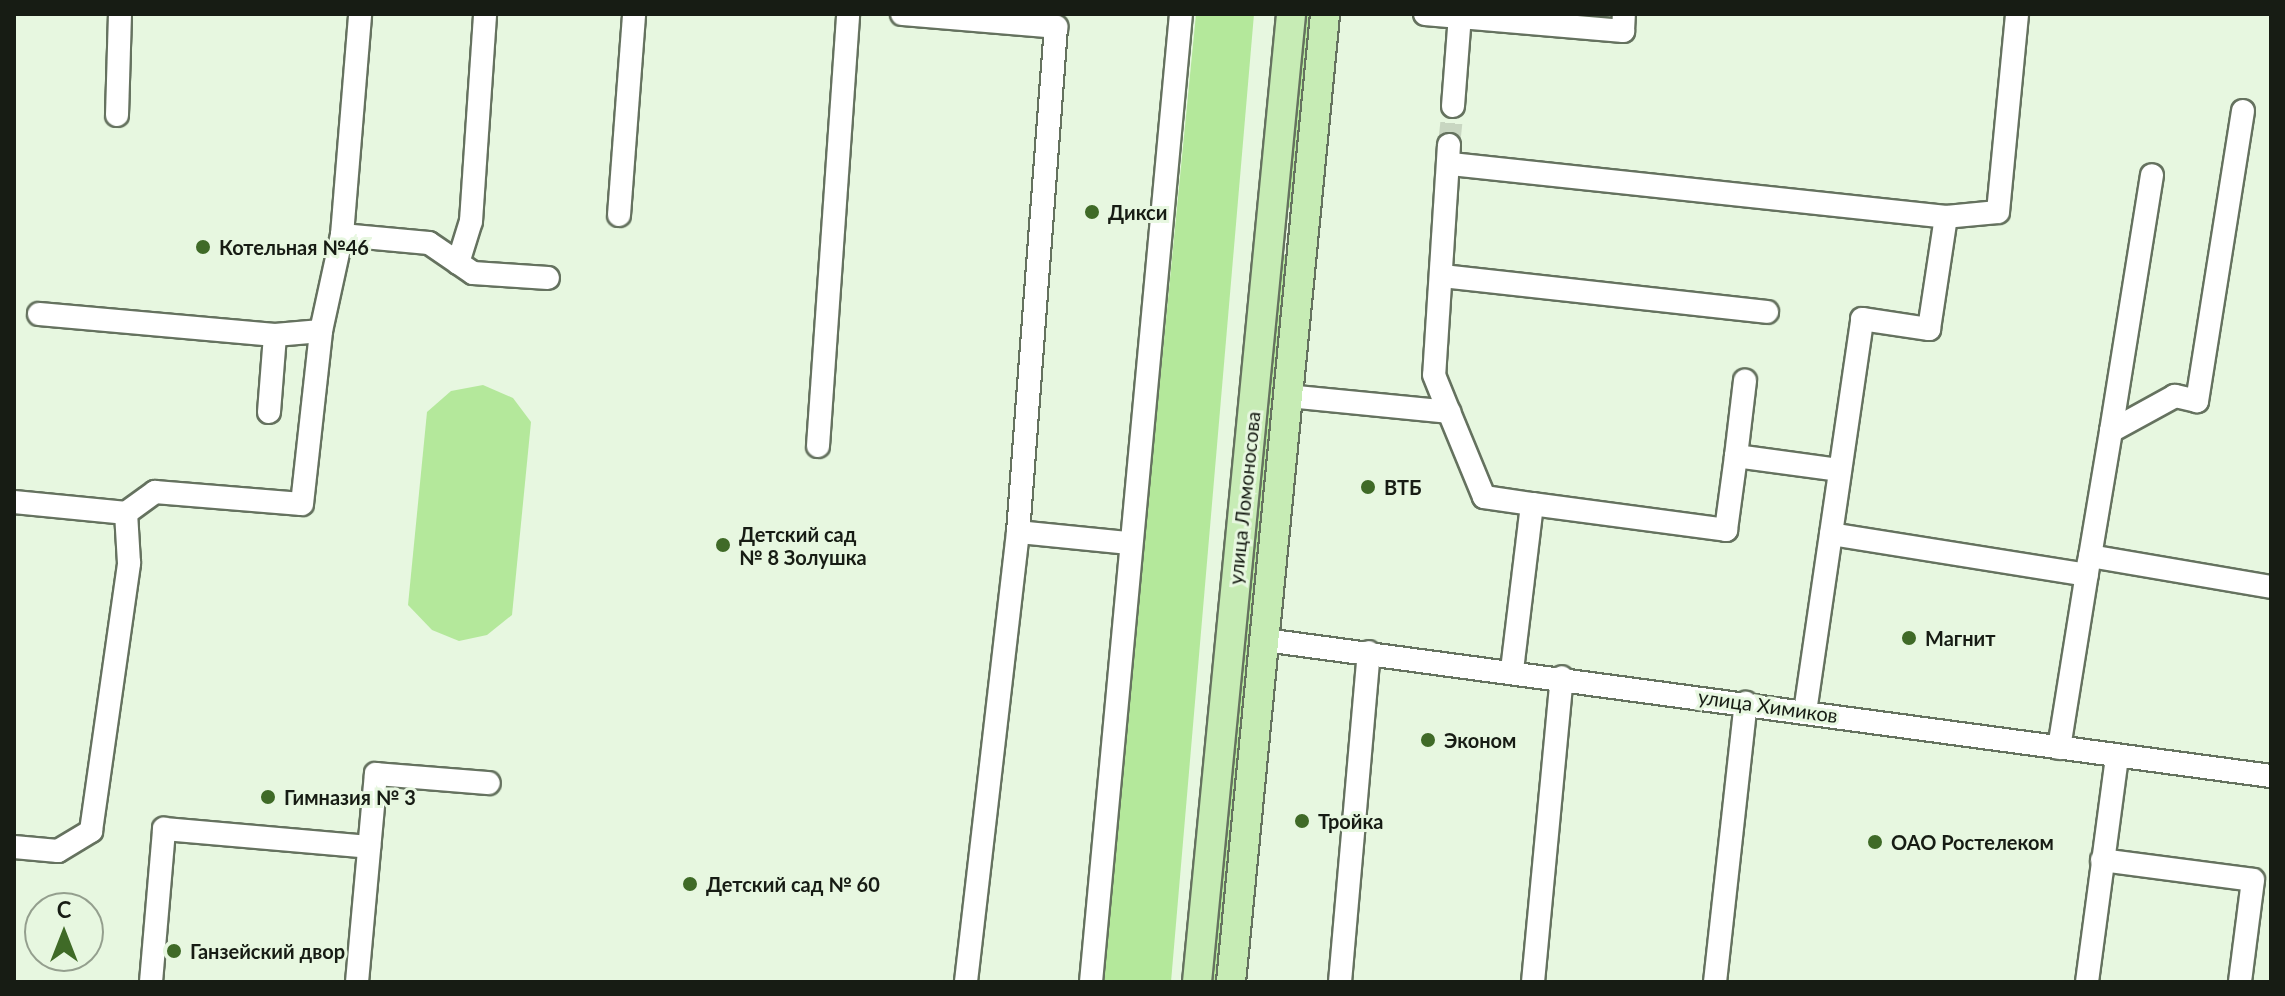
<!DOCTYPE html>
<html>
<head>
<meta charset="utf-8">
<style>
  body { margin:0 }
  #map { position:relative; width:2285px; height:996px; overflow:hidden; background:#e7f7e0; font-family:Lato,sans-serif }
  div>[style] { position:absolute }
  .green>* { inset:0; background:#b4e89b }
  .minor-tunnel>* { height:22px; margin-top:-11px; transform-origin:0; background:repeating-linear-gradient(90deg,#c8d6c1 0 22px,transparent 0 33px) }
  .roads { filter:drop-shadow(2px 0 #65725f) drop-shadow(-2px 0 #65725f) drop-shadow(0 2px #65725f) drop-shadow(0 -2px #65725f) }
  .minor>* { height:22px; margin:-11px; padding:0 11px; transform-origin:11px; border-radius:11px; background:#fff }
  .major>* { height:28px; margin:-14px; padding:0 14px; transform-origin:14px; border-radius:14px; background:#c7ecb5 }
  .dots>* { width:22px; height:22px; translate:-50% -50%; box-sizing:border-box; border:4px solid #e7f7e0; border-radius:50% }
  span { translate:-50% -50%; white-space:nowrap; text-align:center; line-height:1.15; -webkit-text-stroke:6px #e7f7e0; paint-order:stroke }
  .poi-label { font-size:20px; color:#171c14; font-weight:700 }
  .left { translate:0 -50%; text-align:left }
  .street-label { font-size:20px; color:#171c14 }
  .frame { position:absolute; inset:0; border:16px solid #171c14; pointer-events:none }
  .north { position:absolute; left:24px; top:892px; width:80px; height:80px; box-sizing:border-box; background:#e7f7e0; border:2px solid #949f8e; border-radius:50%; rotate:0deg; font-size:22px; font-weight:700; line-height:32px; text-align:center; color:#171c14 }
  .north::after { content:''; display:block; margin:auto; width:28px; height:36px; background:#3f6a27; clip-path:polygon(50% 0,100% 100%,50% 72%,0 100%) }
</style>
</head>
<body>
<div id="map">
  <div class="green">
    <i style="clip-path:polygon(1196px 14px,1254px 14px,1171px 982px,1101px 982px)"></i>
    <i style="clip-path:polygon(1302px 14px,1314px 14px,1295px 208px,1283px 207px)"></i>
    <i style="clip-path:polygon(1279px 254px,1290px 256px,1219px 982px,1208px 982px)"></i>
    <i style="clip-path:polygon(483px 385px,513px 398px,531px 422px,512px 615px,487px 635px,459px 641px,432px 630px,408px 605px,427px 412px,451px 391px)"></i>
  </div>
  <div class="minor-tunnel">
    <i style="left:1449px;top:145px;width:39px;rotate:-84deg"></i>
  </div>
  <div class="roads">
    <div class="minor">
      <i style="left:902px;top:14px;width:155px;rotate:4.8deg"></i>
      <i style="left:1056px;top:27px;width:506px;rotate:94.3deg"></i>
      <i style="left:1018px;top:532px;width:453px;rotate:96.6deg"></i>
      <i style="left:1425px;top:14px;width:199px;rotate:4.9deg"></i>
      <i style="left:1623px;top:31px;width:17px;rotate:-87deg"></i>
      <i style="left:1453px;top:106px;width:92px;rotate:-85.6deg"></i>
      <i style="left:2243px;top:111px;width:294px;rotate:99deg"></i>
      <i style="left:2197px;top:401px;width:23px;rotate:-167deg"></i>
      <i style="left:2175px;top:396px;width:73px;rotate:151.3deg"></i>
      <i style="left:2111px;top:431px;width:127px;rotate:99.5deg"></i>
      <i style="left:2090px;top:556px;width:184px;rotate:9.7deg"></i>
      <i style="left:117px;top:115px;width:101px;rotate:-88.3deg"></i>
      <i style="left:1449px;top:145px;width:230px;rotate:93.7deg"></i>
      <i style="left:1434px;top:375px;width:40px;rotate:68deg"></i>
      <i style="left:1451px;top:164px;width:498px;rotate:6.1deg"></i>
      <i style="left:1946px;top:217px;width:52px;rotate:-5.5deg"></i>
      <i style="left:1998px;top:212px;width:199px;rotate:-84.5deg"></i>
      <i style="left:619px;top:215px;width:202px;rotate:-85.7deg"></i>
      <i style="left:342px;top:235px;width:87px;rotate:5.3deg"></i>
      <i style="left:429px;top:243px;width:53px;rotate:34.3deg"></i>
      <i style="left:473px;top:273px;width:75px;rotate:3.8deg"></i>
      <i style="left:458px;top:263px;width:44px;rotate:-72.8deg"></i>
      <i style="left:471px;top:221px;width:207px;rotate:-86.1deg"></i>
      <i style="left:1442px;top:276px;width:327px;rotate:6.3deg"></i>
      <i style="left:39px;top:314px;width:237px;rotate:5.1deg"></i>
      <i style="left:1287px;top:396px;width:163px;rotate:5.6deg"></i>
      <i style="left:1449px;top:412px;width:92px;rotate:67.6deg"></i>
      <i style="left:1484px;top:497px;width:49px;rotate:8.3deg"></i>
      <i style="left:269px;top:412px;width:77px;rotate:-85.5deg"></i>
      <i style="left:275px;top:335px;width:46px;rotate:-5deg"></i>
      <i style="left:321px;top:331px;width:98px;rotate:-77.7deg"></i>
      <i style="left:342px;top:235px;width:222px;rotate:-85.3deg"></i>
      <i style="left:2111px;top:431px;width:259px;rotate:-80.9deg"></i>
      <i style="left:818px;top:446px;width:433px;rotate:-86deg"></i>
      <i style="left:1736px;top:456px;width:76px;rotate:-83.2deg"></i>
      <i style="left:14px;top:502px;width:113px;rotate:5.6deg"></i>
      <i style="left:126px;top:513px;width:36px;rotate:-36deg"></i>
      <i style="left:155px;top:492px;width:147px;rotate:4.7deg"></i>
      <i style="left:302px;top:504px;width:174px;rotate:-83.7deg"></i>
      <i style="left:1018px;top:532px;width:111px;rotate:5.7deg"></i>
      <i style="left:1831px;top:534px;width:259px;rotate:9.1deg"></i>
      <i style="left:1265px;top:640px;width:1015px;rotate:7.7deg"></i>
      <i style="left:1512px;top:670px;width:167px;rotate:-83.1deg"></i>
      <i style="left:1532px;top:504px;width:196px;rotate:7.6deg"></i>
      <i style="left:1726px;top:530px;width:75px;rotate:-82.3deg"></i>
      <i style="left:1736px;top:456px;width:105px;rotate:7.7deg"></i>
      <i style="left:1805px;top:712px;width:397px;rotate:-81.7deg"></i>
      <i style="left:1862px;top:319px;width:68px;rotate:8.5deg"></i>
      <i style="left:1929px;top:329px;width:113px;rotate:-81.4deg"></i>
      <i style="left:2059px;top:748px;width:189px;rotate:-80.9deg"></i>
      <i style="left:14px;top:847px;width:44px;rotate:5.2deg"></i>
      <i style="left:58px;top:851px;width:39px;rotate:-31deg"></i>
      <i style="left:91px;top:831px;width:271px;rotate:-81.9deg"></i>
      <i style="left:129px;top:563px;width:50px;rotate:-93.4deg"></i>
      <i style="left:2102px;top:860px;width:152px;rotate:7.5deg"></i>
      <i style="left:2253px;top:880px;width:103px;rotate:97.3deg"></i>
      <i style="left:151px;top:982px;width:154px;rotate:-85.1deg"></i>
      <i style="left:164px;top:829px;width:206px;rotate:5deg"></i>
      <i style="left:357px;top:982px;width:209px;rotate:-84.8deg"></i>
      <i style="left:376px;top:774px;width:113px;rotate:4.6deg"></i>
      <i style="left:1091px;top:982px;width:972px;rotate:-84.69deg"></i>
      <i style="left:1340px;top:982px;width:331px;rotate:-85deg"></i>
      <i style="left:1533px;top:982px;width:306px;rotate:-84.6deg"></i>
      <i style="left:1715px;top:982px;width:281px;rotate:-83.7deg"></i>
      <i style="left:2087px;top:982px;width:228px;rotate:-82.4deg"></i>
    </div>
    <div class="major">
      <i style="left:1197px;top:982px;width:973px;rotate:-84.45deg"></i>
      <i style="left:1231px;top:982px;width:973px;rotate:-84.45deg"></i>
    </div>
  </div>
  <div class="dots">
    <i style="left:1092px;top:212px;background:#3f6a27"></i>
    <i style="left:203px;top:247px;background:#3f6a27"></i>
    <i style="left:1368px;top:487px;background:#3f6a27"></i>
    <i style="left:723px;top:545px;background:#3f6a27"></i>
    <i style="left:1909px;top:638px;background:#3f6a27"></i>
    <i style="left:1428px;top:740px;background:#3f6a27"></i>
    <i style="left:268px;top:797px;background:#3f6a27"></i>
    <i style="left:1302px;top:821px;background:#3f6a27"></i>
    <i style="left:1875px;top:842px;background:#3f6a27"></i>
    <i style="left:690px;top:884px;background:#3f6a27"></i>
    <i style="left:174px;top:951px;background:#3f6a27"></i>
  </div>
  <div class="poi-label">
    <span class="left" style="left:1108px;top:212px">Дикси</span>
    <span class="left" style="left:219px;top:247px">Котельная №46</span>
    <span class="left" style="left:1384px;top:487px">ВТБ</span>
    <span class="left" style="left:739px;top:546px">Детский сад<br>№ 8 Золушка</span>
    <span class="left" style="left:1925px;top:638px">Магнит</span>
    <span class="left" style="left:1444px;top:740px">Эконом</span>
    <span class="left" style="left:284px;top:797px">Гимназия № 3</span>
    <span class="left" style="left:1318px;top:821px">Тройка</span>
    <span class="left" style="left:1891px;top:842px">ОАО Ростелеком</span>
    <span class="left" style="left:706px;top:884px">Детский сад № 60</span>
    <span class="left" style="left:190px;top:951px">Ганзейский двор</span>
  </div>
  <div class="street-label">
    <span style="left:1244px;top:498px;rotate:-84deg">улица Ломоносова</span>
    <span style="left:1768px;top:706px;rotate:8deg">улица Химиков</span>
  </div>
  <div class="frame"></div>
  <div class="north">С</div>
</div>
</body>
</html>
